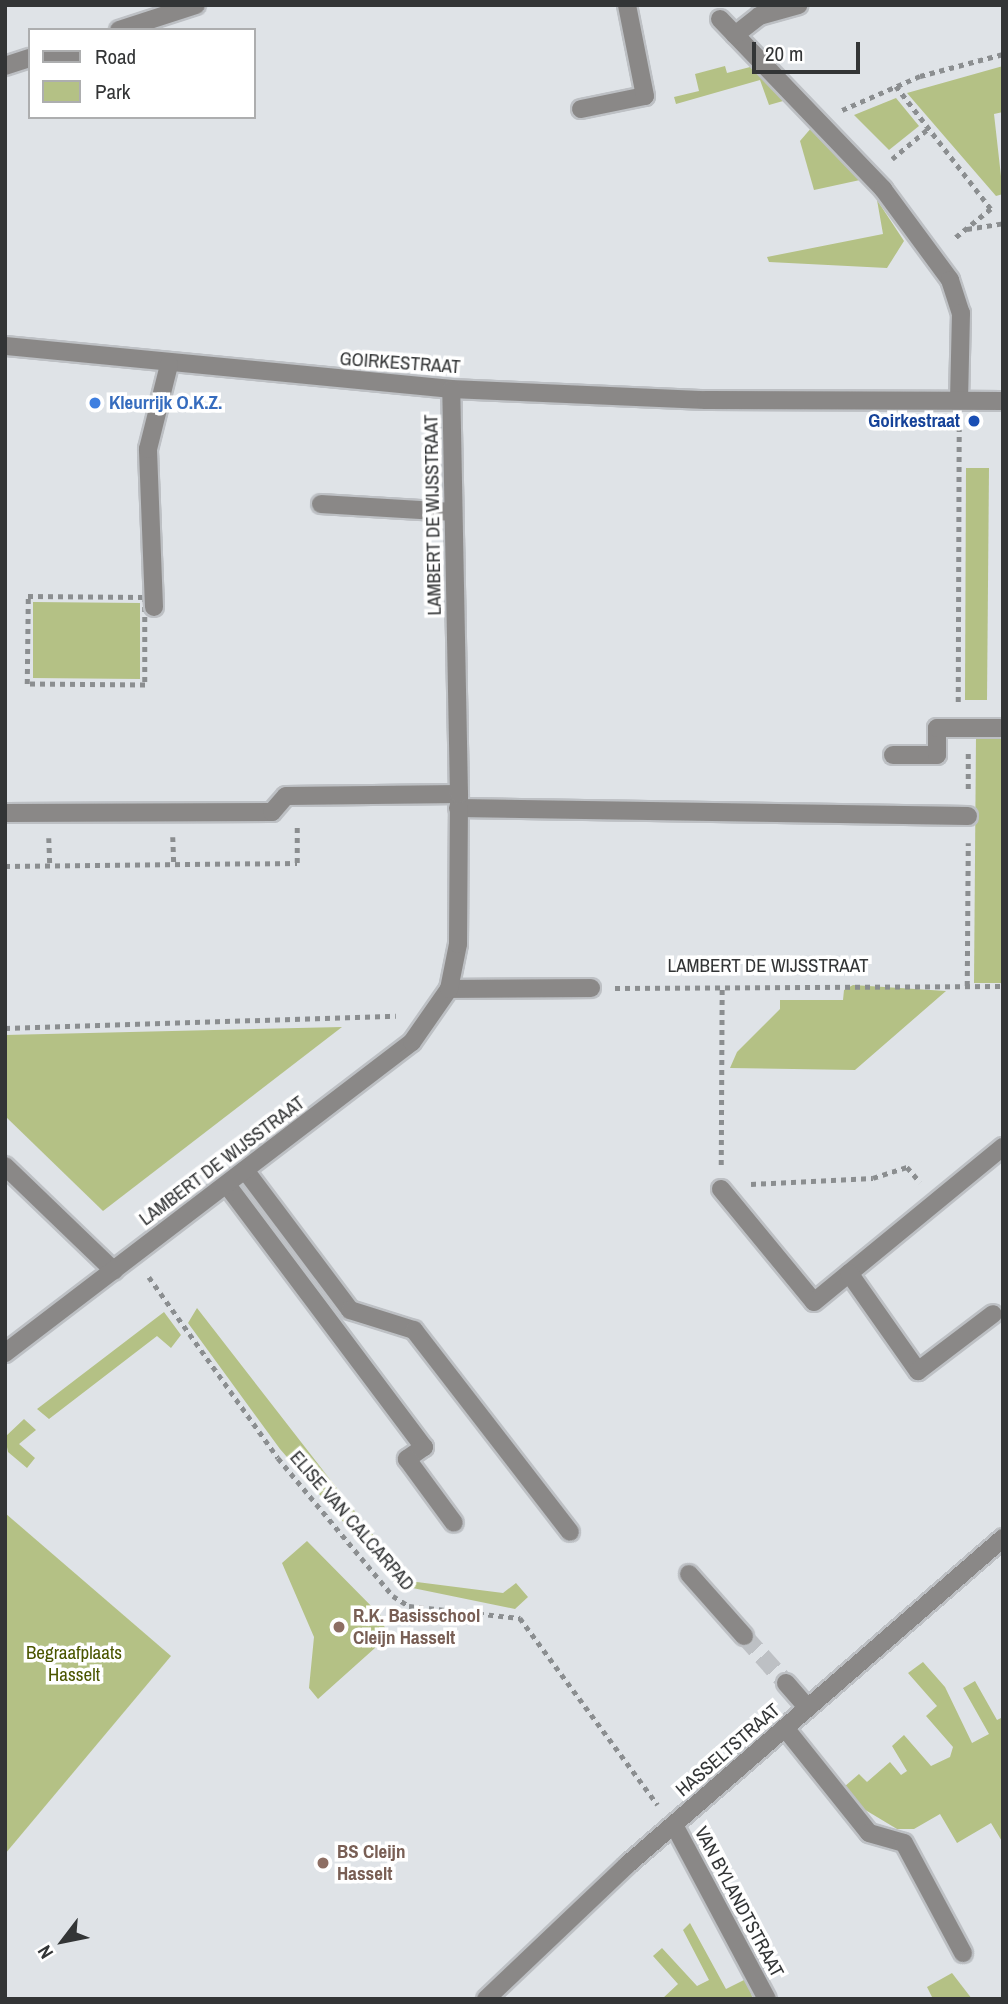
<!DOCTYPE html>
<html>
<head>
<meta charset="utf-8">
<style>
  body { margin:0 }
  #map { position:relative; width:1008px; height:2004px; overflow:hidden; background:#dfe3e7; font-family:"Archivo Narrow",sans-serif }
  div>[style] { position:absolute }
  .green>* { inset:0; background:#b4c185 }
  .minor-tunnel>* { height:18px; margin-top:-9px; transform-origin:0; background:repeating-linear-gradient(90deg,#bdc0c4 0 18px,transparent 0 27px) }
  .path>* { height:4.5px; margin-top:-2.25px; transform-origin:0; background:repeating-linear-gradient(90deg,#8b8e90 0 5px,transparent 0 10px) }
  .roads { filter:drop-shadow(2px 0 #bdc0c4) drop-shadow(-2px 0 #bdc0c4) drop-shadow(0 2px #bdc0c4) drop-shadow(0 -2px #bdc0c4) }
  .minor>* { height:18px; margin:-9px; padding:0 9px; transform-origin:9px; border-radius:9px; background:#8a8887 }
  .dots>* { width:19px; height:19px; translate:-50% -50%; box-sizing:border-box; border:4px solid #fff; border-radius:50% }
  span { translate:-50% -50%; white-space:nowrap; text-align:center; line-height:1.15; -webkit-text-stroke:7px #fff; paint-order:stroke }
  .street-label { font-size:19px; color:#333536 }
  .shop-label { font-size:19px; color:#366cbe; font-weight:700 }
  .left { translate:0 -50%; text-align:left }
  .transit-label { font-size:19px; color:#164399; font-weight:700 }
  .right { translate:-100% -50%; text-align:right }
  .education-label { font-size:19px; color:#785e54; font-weight:700 }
  .park-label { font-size:19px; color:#4b5600 }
  .frame { position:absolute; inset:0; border:7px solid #333536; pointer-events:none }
  .legend { position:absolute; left:28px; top:28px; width:228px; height:91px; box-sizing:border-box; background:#fff; border:2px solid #adaeaf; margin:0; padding:9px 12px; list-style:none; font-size:21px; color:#333536 }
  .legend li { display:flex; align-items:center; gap:14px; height:35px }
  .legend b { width:35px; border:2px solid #adaeaf }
  .north { position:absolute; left:28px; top:1906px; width:70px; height:70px; -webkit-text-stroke:5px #fff; paint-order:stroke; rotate:238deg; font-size:19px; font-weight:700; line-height:28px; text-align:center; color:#333536 }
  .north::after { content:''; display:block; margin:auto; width:24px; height:32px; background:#333536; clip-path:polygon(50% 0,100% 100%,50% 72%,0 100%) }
  .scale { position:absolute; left:752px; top:42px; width:108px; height:32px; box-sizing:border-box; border:4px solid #333536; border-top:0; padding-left:9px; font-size:21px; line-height:24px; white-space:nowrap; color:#333536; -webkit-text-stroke:5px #fff; paint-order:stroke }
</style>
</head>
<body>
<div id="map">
  <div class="green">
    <i style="clip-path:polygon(725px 66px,727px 73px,754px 66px,783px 101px,769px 105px,760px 80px,676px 104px,674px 97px,699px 91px,695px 74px)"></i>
    <i style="clip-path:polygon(1003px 66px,1003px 112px,994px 114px,1003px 194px,996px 196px,907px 93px)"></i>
    <i style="clip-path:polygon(896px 98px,919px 126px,889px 150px,854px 115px)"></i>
    <i style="clip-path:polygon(812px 127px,861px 178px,860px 180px,814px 190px,800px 141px)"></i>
    <i style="clip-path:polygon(877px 200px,904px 241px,887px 268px,769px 262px,767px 257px,883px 234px)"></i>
    <i style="clip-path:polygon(966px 468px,989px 468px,987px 700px,965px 700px)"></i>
    <i style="clip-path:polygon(33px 602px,140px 603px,140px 679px,33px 678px)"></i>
    <i style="clip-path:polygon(976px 737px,1003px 737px,1003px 983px,974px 983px)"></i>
    <i style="clip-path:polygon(853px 985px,946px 991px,855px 1070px,730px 1068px,737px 1052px,780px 1009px,780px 1000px,843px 1000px,844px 990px)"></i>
    <i style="clip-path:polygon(342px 1027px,103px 1211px,5px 1116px,5px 1035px)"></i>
    <i style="clip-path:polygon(197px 1308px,409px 1581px,503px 1593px,516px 1583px,528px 1597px,515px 1609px,398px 1585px,280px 1449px,188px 1323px)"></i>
    <i style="clip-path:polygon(164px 1312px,181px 1335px,171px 1348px,157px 1336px,49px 1419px,37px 1409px)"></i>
    <i style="clip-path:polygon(24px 1419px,36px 1430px,19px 1444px,35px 1458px,27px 1468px,8px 1452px,5px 1437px)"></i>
    <i style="clip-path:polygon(5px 1513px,171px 1656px,5px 1854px)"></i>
    <i style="clip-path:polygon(307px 1541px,384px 1619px,385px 1639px,318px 1699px,309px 1688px,314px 1637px,282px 1563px)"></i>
    <i style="clip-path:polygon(923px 1662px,945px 1687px,972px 1743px,989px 1734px,963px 1688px,975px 1681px,997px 1720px,1003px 1717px,1003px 1843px,991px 1823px,957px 1843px,940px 1814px,914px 1829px,897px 1829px,862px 1808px,844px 1787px,859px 1774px,867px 1782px,890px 1762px,901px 1775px,907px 1771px,892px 1746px,904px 1735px,931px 1766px,950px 1757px,953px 1747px,926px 1716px,937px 1706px,908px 1673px)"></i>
    <i style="clip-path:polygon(690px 1923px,726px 1989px,746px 1979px,753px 1999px,662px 1999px,678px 1984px,653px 1956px,662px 1948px,697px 1986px,709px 1980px,683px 1930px)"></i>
    <i style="clip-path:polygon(952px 1973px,972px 1999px,933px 1999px,927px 1987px)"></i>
  </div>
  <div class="minor-tunnel">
    <i style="left:744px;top:1636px;width:63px;rotate:48.2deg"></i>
  </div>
  <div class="path">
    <i style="left:896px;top:86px;width:155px;rotate:52.3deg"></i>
    <i style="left:991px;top:209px;width:49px;rotate:140.8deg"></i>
    <i style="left:842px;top:110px;width:85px;rotate:-23.6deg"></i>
    <i style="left:920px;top:76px;width:86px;rotate:-14.8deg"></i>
    <i style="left:892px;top:159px;width:48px;rotate:-40deg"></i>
    <i style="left:967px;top:229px;width:36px;rotate:-9deg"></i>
    <i style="left:28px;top:596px;width:117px;rotate:0.5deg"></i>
    <i style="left:145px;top:597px;width:88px;rotate:90deg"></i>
    <i style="left:145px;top:685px;width:118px;rotate:-179.5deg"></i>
    <i style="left:27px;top:684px;width:88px;rotate:-89.3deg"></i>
    <i style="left:958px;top:702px;width:275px;rotate:-89.8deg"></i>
    <i style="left:968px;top:789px;width:37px;rotate:-90deg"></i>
    <i style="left:173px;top:837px;width:27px;rotate:88deg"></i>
    <i style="left:49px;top:838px;width:27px;rotate:88deg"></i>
    <i style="left:5px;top:866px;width:292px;rotate:-0.6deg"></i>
    <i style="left:297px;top:863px;width:36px;rotate:-90deg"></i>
    <i style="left:967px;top:986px;width:143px;rotate:-89.6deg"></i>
    <i style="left:615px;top:988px;width:388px;rotate:-0.3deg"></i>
    <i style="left:5px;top:1028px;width:391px;rotate:-1.8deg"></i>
    <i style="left:721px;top:1165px;width:178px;rotate:-89.7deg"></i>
    <i style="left:751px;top:1184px;width:122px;rotate:-2.8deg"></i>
    <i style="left:873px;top:1178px;width:36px;rotate:-18deg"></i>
    <i style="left:907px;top:1167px;width:20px;rotate:49deg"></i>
    <i style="left:149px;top:1277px;width:222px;rotate:54.5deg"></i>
    <i style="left:278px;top:1458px;width:180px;rotate:50.2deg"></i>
    <i style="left:393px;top:1596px;width:19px;rotate:32deg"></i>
    <i style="left:409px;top:1606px;width:112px;rotate:6.2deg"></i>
    <i style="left:520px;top:1618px;width:232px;rotate:53.6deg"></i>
  </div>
  <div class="roads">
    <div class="minor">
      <i style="left:720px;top:19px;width:236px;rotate:46.2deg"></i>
      <i style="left:883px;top:189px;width:113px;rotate:53.6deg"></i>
      <i style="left:950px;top:280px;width:35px;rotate:72deg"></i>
      <i style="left:961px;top:313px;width:87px;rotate:91.3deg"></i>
      <i style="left:119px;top:30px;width:81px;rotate:-18deg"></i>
      <i style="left:735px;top:35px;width:31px;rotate:-38deg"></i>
      <i style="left:759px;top:16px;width:41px;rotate:-15.4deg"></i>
      <i style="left:5px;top:66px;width:26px;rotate:-18deg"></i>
      <i style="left:581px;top:109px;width:65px;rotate:-11.5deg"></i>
      <i style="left:645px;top:96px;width:93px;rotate:-101.2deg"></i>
      <i style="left:5px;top:346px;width:448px;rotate:5.5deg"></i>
      <i style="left:451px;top:389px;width:255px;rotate:2.5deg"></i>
      <i style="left:706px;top:400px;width:297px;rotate:0.2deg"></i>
      <i style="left:321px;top:504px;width:132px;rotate:3.5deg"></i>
      <i style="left:154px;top:607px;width:158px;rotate:-92.2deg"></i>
      <i style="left:148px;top:449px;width:87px;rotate:-76deg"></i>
      <i style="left:893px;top:755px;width:44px"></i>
      <i style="left:937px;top:755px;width:27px;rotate:-90deg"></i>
      <i style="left:937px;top:728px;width:66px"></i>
      <i style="left:458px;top:808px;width:510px;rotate:0.9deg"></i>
      <i style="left:5px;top:813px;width:267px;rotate:-0.2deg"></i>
      <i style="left:272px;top:812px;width:21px;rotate:-49deg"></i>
      <i style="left:286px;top:796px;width:173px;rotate:-0.7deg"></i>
      <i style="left:449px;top:989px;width:142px;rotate:-0.4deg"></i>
      <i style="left:5px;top:1166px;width:151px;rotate:43.9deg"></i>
      <i style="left:245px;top:1170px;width:175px;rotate:53.1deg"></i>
      <i style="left:350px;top:1310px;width:67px;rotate:17.4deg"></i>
      <i style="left:414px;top:1330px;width:255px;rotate:52.3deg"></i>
      <i style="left:227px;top:1185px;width:328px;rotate:53.1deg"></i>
      <i style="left:424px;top:1447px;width:21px;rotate:145deg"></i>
      <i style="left:407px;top:1459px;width:79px;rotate:53.7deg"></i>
      <i style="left:721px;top:1189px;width:146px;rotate:50.5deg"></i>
      <i style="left:814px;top:1302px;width:244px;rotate:-39.4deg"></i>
      <i style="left:849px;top:1273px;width:120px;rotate:54.9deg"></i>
      <i style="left:918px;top:1371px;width:94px;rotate:-37.2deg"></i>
      <i style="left:5px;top:1353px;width:512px;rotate:-37.38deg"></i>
      <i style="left:412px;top:1042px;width:65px;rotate:-55.1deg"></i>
      <i style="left:449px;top:989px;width:46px;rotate:-78.7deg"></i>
      <i style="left:458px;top:944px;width:150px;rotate:-89.6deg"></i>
      <i style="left:459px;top:794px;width:405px;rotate:-91.1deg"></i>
      <i style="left:689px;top:1574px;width:83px;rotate:48.4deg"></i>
      <i style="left:786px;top:1683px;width:33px;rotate:49deg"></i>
      <i style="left:785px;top:1728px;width:134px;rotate:51.3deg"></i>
      <i style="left:869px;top:1833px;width:36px;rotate:16deg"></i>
      <i style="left:904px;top:1843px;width:125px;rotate:61.8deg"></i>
      <i style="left:674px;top:1825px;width:197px;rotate:61.9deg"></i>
      <i style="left:486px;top:1999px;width:195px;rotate:-43.5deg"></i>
      <i style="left:627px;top:1865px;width:498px;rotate:-41deg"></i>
    </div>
  </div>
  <div class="dots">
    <i style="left:95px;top:403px;background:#3f7fe0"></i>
    <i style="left:974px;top:421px;background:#1a4fb4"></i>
    <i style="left:339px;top:1627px;background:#8d6e63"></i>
    <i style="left:323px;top:1863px;background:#8d6e63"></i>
  </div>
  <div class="street-label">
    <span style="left:400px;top:363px;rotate:4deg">GOIRKESTRAAT</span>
    <span style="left:433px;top:515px;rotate:-91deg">LAMBERT DE WIJSSTRAAT</span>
    <span style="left:768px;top:966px">LAMBERT DE WIJSSTRAAT</span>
    <span style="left:222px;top:1161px;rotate:-37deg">LAMBERT DE WIJSSTRAAT</span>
    <span style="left:352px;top:1521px;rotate:49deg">ELISE VAN CALCARPAD</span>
    <span style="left:728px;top:1750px;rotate:-41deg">HASSELTSTRAAT</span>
    <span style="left:739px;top:1902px;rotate:62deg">VAN BYLANDTSTRAAT</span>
  </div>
  <div class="shop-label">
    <span class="left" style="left:109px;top:403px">Kleurrijk O.K.Z.</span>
  </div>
  <div class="transit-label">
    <span class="right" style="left:960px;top:421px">Goirkestraat</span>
  </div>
  <div class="education-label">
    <span class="left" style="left:353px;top:1627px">R.K. Basisschool<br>Cleijn Hasselt</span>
    <span class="left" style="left:337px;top:1863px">BS Cleijn<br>Hasselt</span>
  </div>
  <div class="park-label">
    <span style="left:74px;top:1664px">Begraafplaats<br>Hasselt</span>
  </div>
  <div class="frame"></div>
  <ul class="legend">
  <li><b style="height:9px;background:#8a8887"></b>Road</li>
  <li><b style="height:19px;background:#b4c185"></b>Park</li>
  </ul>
  <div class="north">N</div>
  <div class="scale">20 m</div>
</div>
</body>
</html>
